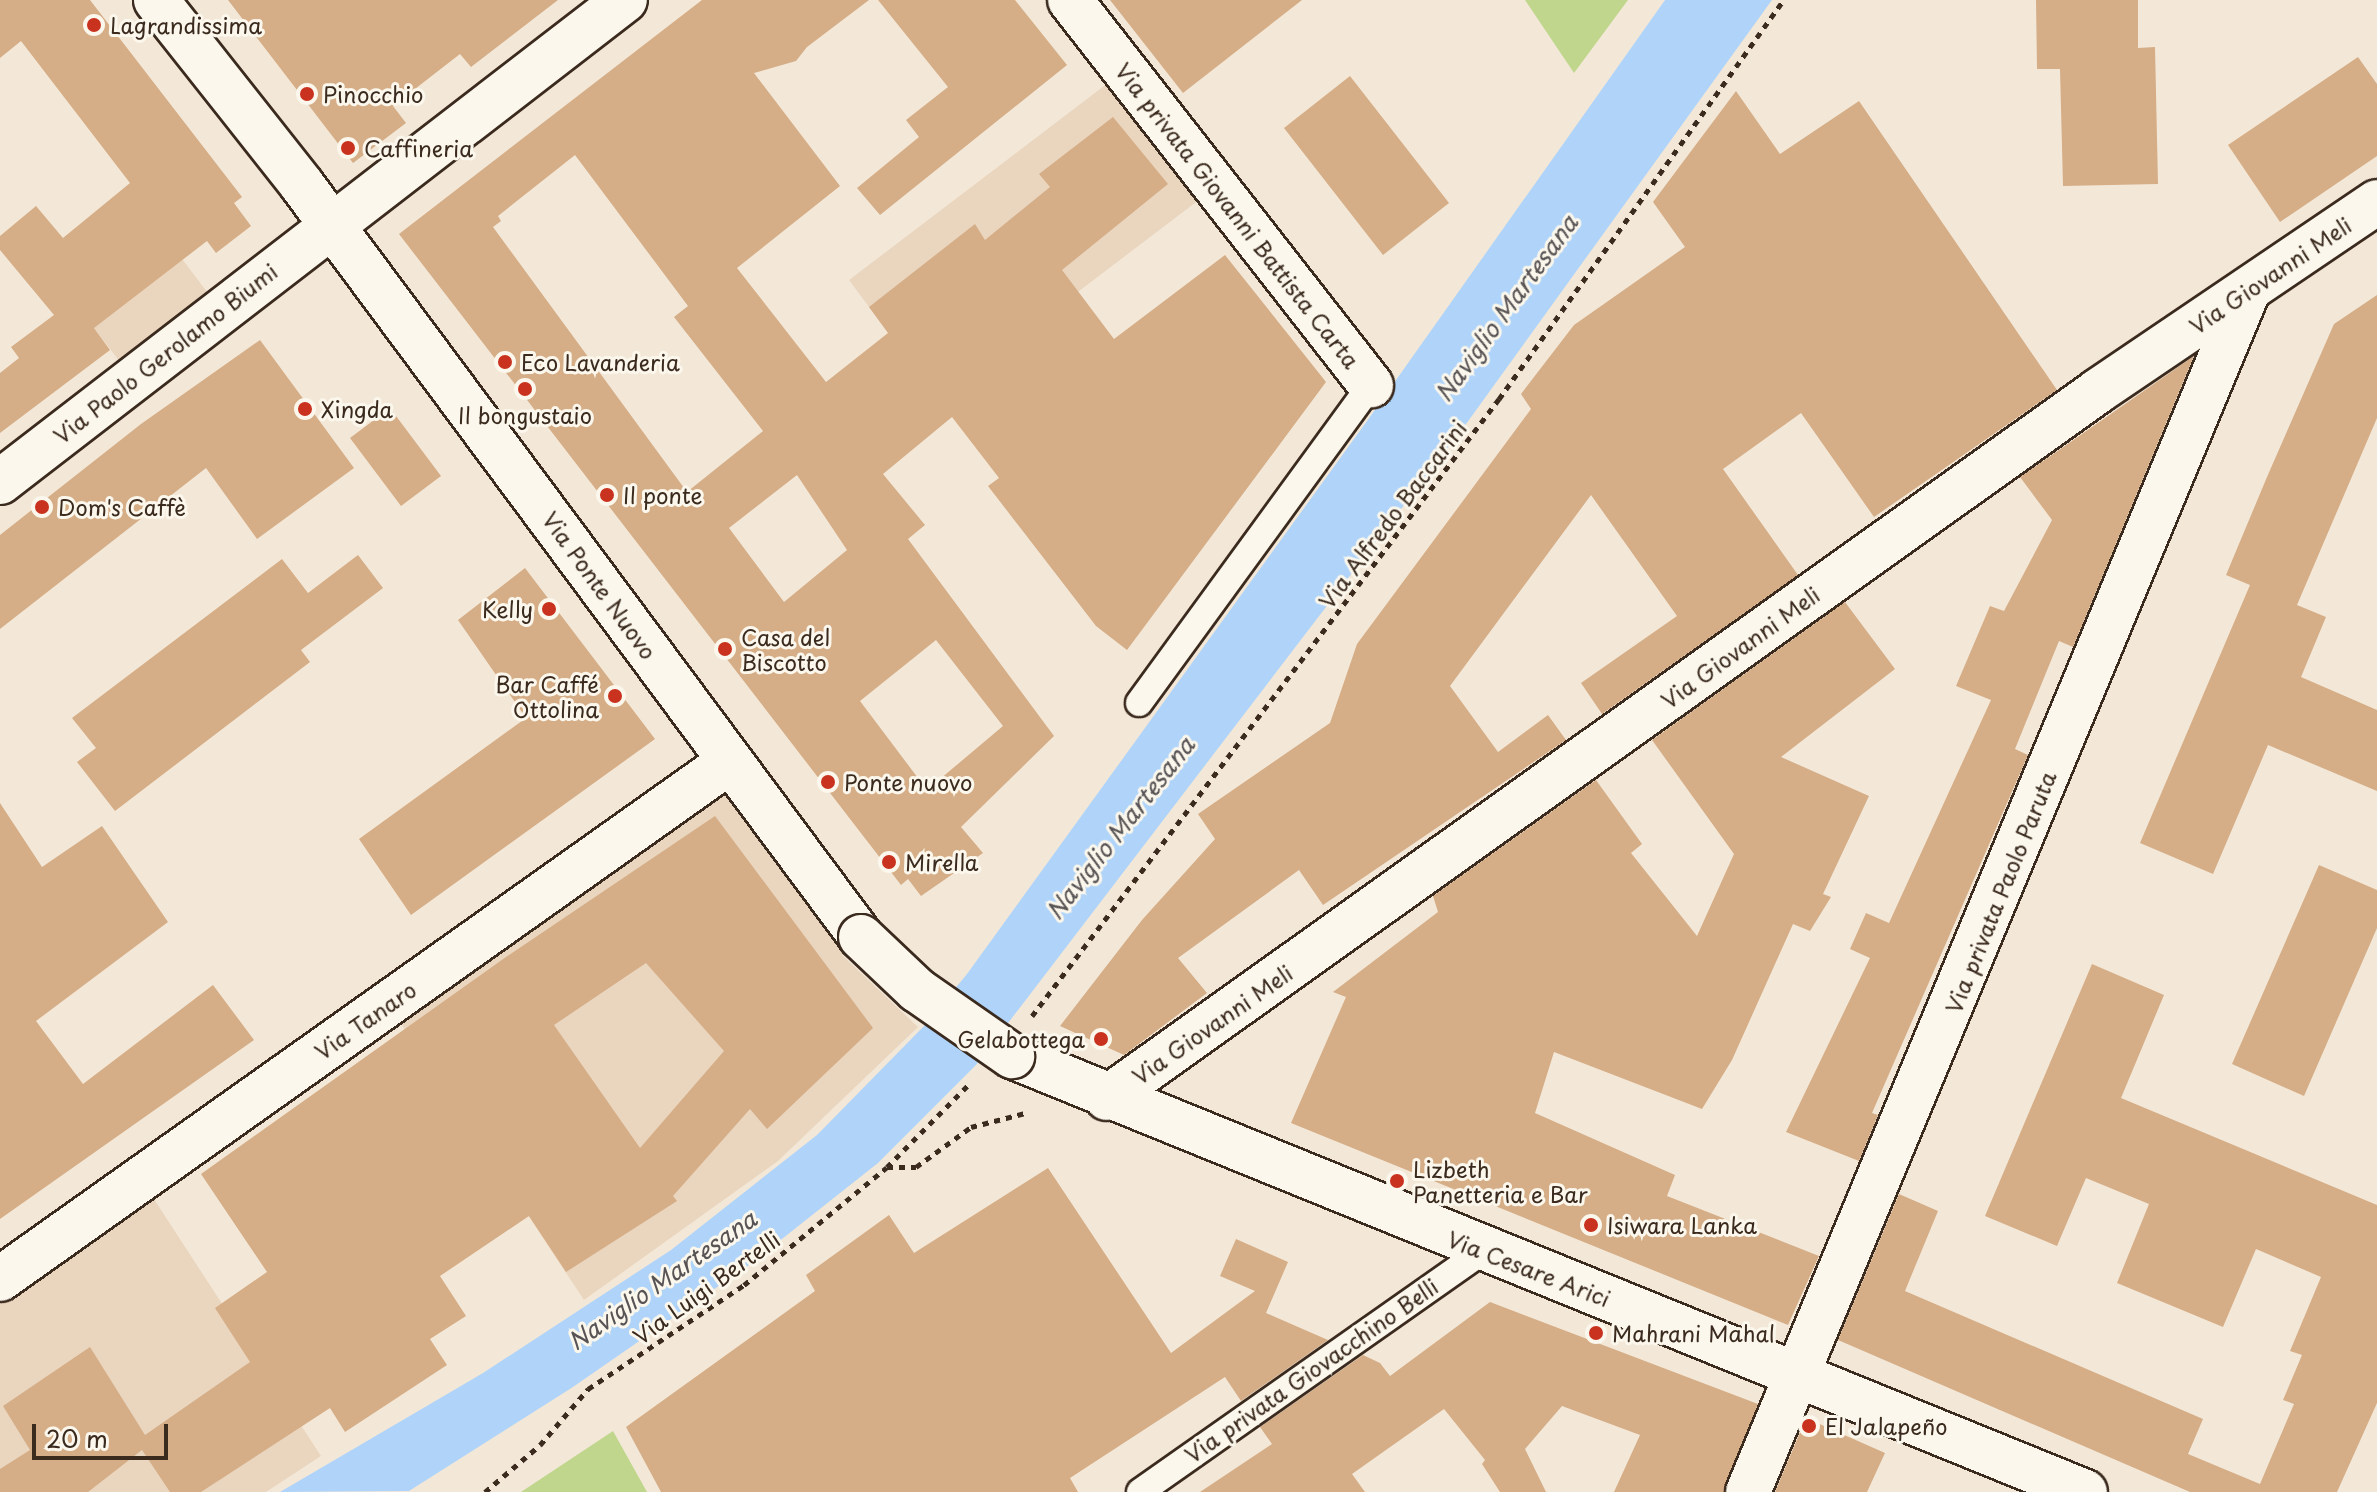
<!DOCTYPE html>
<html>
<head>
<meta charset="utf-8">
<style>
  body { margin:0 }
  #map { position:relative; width:2377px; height:1492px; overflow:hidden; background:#f3e8d8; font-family:"Playpen Sans",sans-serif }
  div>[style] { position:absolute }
  .built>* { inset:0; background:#ead6bf }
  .green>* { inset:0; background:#c0d68c }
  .water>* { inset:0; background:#b0d4f9 }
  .building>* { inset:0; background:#d5ad86 }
  .path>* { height:5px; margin-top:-2.5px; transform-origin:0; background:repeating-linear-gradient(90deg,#3b2a1e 0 6px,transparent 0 12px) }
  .roads { filter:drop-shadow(2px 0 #3b2a1e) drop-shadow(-2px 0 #3b2a1e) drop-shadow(0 2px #3b2a1e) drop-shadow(0 -2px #3b2a1e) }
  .service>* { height:26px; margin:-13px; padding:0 13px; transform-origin:13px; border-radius:13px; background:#fbf7ec }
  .minor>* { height:44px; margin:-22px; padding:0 22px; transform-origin:22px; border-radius:22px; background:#fbf7ec }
  .tertiary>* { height:44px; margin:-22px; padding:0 22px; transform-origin:22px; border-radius:22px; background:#fbf7ec }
  .bridges { filter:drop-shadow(2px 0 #3b2a1e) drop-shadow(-2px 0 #3b2a1e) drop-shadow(0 2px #3b2a1e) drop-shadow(0 -2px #3b2a1e) }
  .tertiary-bridge>* { height:44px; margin:-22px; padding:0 22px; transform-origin:22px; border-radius:22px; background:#fbf7ec }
  .dots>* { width:22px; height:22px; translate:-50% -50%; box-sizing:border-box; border:4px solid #fbf7ec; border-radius:50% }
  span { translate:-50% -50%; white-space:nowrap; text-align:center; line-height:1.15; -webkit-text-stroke:6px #fbf7ec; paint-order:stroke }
  .poi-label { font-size:22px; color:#3b2a1e }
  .left { translate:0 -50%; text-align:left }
  .right { translate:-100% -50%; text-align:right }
  .street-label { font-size:22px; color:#3b2a1e }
  .water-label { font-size:24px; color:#585455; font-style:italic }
  .scale { position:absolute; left:32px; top:1424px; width:136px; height:36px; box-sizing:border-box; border:4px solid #3b2a1e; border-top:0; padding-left:10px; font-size:24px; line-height:28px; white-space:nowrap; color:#3b2a1e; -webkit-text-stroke:6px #fbf7ec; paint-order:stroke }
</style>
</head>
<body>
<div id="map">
  <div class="built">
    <i style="clip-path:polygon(1125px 70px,1216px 187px,937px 399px,849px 280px)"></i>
    <i style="clip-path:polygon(145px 210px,220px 309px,132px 378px,57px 279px)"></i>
    <i style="clip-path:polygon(729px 762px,861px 937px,842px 955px,918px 1027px,778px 1161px,584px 1300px,388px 1004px)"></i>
    <i style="clip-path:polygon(141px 1179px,321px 1456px,266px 1492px,0 1492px,0 1279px)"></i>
  </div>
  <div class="green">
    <i style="clip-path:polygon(1525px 0,1628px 0,1574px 73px)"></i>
    <i style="clip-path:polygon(613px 1431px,647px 1492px,521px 1492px)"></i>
  </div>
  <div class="water">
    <i style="clip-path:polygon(1665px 0,1772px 0,1469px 420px,976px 1065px,878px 1163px,749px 1265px,573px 1387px,409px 1491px,280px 1492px,483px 1373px,671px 1250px,817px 1135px,925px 1025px,967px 974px,1367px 421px)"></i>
  </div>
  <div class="building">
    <i style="clip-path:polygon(0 0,90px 0,242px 197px,234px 203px,251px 226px,216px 253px,207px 241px,94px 328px,110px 350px,0 433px,0 373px,19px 358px,11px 347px,54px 315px,0 250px,0 236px,36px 206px,63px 238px,130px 183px,21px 41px,0 58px)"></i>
    <i style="clip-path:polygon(228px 0,558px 0,471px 67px,460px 54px,393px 106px,406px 123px,353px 163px)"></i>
    <i style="clip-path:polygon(evenodd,702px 0,869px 0,807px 47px,796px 61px,754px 73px,840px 186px,737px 268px,826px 382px,888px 333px,869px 307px,975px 224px,985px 240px,1050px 187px,1039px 174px,1113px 117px,1168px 184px,1062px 270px,1114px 339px,1225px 255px,1326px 382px,1127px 650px,1096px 626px,988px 486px,999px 478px,952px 417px,883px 474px,925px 525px,908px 539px,1054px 736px,961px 827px,983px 853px,921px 896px,908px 879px,901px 885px,399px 234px,702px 0,575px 155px,688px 306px,674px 317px,763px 431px,687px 492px,493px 227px,501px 221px,498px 216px,575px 155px,702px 0,797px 475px,847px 550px,784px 602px,729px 528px,797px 475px,702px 0,936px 640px,1003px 726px,927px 790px,860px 701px,936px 640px)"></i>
    <i style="clip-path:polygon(878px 0,1015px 0,1067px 65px,880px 215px,857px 188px,919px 137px,906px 120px,948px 87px)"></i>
    <i style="clip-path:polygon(1110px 0,1302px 0,1183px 93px)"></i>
    <i style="clip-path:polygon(2036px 0,2138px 0,2138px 48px,2155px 47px,2158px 184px,2063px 186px,2060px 69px,2037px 69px)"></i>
    <i style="clip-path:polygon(2358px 57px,2377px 84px,2377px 156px,2280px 222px,2228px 145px)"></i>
    <i style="clip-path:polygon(1350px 76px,1449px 203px,1383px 255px,1284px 128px)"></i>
    <i style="clip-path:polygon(1736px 91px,1780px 154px,1859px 101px,2057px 390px,1874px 517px,1801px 413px,1723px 469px,1798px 575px,1602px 714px,1581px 683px,1677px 616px,1591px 495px,1450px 686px,1498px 752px,1548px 715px,1566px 740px,1323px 905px,1299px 870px,1178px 958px,1207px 993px,1124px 1055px,1060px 1026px,1142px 920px,1215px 839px,1198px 814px,1330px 723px,1357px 644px,1531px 409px,1521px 394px,1574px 325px,1685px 247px,1653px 202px)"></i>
    <i style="clip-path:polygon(2377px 295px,2377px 418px,2297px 605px,2326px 617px,2301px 677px,2377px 710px,2377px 791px,2268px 745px,2213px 874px,2140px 843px,2250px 585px,2226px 575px,2267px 477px,2334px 324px)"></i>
    <i style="clip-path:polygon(260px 340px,354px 468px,257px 539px,206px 468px,0 629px,0 535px,141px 424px)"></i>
    <i style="clip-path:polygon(2194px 356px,2073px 647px,2059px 641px,2015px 749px,2028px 755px,1872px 1113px,1878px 1115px,1859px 1161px,1786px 1132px,1870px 958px,1850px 949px,1866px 913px,1889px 923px,1991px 700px,1956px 686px,1990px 606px,2004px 611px,2052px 520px,2020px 477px)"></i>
    <i style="clip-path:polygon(390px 408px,441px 476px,401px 506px,350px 438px)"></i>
    <i style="clip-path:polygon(358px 555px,383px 588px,301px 650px,310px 662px,115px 811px,77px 762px,96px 748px,72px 718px,282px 559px,308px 593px)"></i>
    <i style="clip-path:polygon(525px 568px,655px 739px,411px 915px,359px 839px,526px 718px,458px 620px)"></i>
    <i style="clip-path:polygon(1845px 602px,1895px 669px,1781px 757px,1869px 796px,1823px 894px,1831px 897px,1810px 931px,1793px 924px,1732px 1060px,1702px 1109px,1554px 1052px,1535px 1113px,1675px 1175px,1667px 1196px,1819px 1256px,1788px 1325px,1291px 1123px,1346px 997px,1333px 992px,1438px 912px,1433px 896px,1596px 780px,1642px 844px,1631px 853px,1697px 936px,1734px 854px,1652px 740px)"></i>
    <i style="clip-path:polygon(0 803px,42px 867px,102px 826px,168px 922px,36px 1021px,83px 1084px,213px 985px,254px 1040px,0 1219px)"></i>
    <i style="clip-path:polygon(evenodd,715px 816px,873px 1028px,767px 1129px,750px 1109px,673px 1196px,677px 1201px,566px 1272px,529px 1216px,440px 1276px,466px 1316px,430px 1339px,447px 1365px,345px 1432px,330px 1408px,201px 1492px,170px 1492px,142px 1450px,88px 1492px,0 1492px,0 1469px,30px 1450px,3px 1406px,90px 1347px,145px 1435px,250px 1362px,215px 1308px,267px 1272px,201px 1174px,506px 957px,715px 816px,646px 963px,724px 1051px,640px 1148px,554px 1025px,646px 963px)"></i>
    <i style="clip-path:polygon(2319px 865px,2377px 890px,2377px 928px,2304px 1096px,2232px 1064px)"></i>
    <i style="clip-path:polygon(2092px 964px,2164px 995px,2121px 1098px,2377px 1205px,2377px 1403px,2337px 1492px,2190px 1492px,1838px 1340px,1899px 1194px,1938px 1211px,1905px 1291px,2203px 1419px,2188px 1454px,2260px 1484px,2294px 1404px,2283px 1400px,2302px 1355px,2290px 1351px,2321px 1277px,2256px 1249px,2223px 1327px,2117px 1283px,2149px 1204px,2086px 1178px,2057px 1246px,1985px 1216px)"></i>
    <i style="clip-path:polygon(1048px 1168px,1171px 1353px,1255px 1291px,1220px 1276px,1236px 1239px,1288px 1262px,1266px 1313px,1328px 1340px,1241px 1401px,1225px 1377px,1070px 1478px,1078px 1492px,661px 1492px,626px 1427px,815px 1291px,806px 1275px,889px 1215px,914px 1253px)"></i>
    <i style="clip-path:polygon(1490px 1302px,1758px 1404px,1724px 1492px,1614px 1492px,1640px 1435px,1562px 1406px,1525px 1449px,1546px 1492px,1500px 1492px,1482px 1464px,1485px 1460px,1444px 1409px,1352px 1474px,1365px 1492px,1200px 1492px,1272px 1444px,1260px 1427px,1363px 1355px,1380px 1363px,1390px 1376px)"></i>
    <i style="clip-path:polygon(1806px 1418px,1885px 1453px,1867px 1492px,1775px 1492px)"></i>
  </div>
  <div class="path">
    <i style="left:1032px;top:1016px;width:774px;rotate:-52.88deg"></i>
    <i style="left:1499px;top:399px;width:490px;rotate:-54.5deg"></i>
    <i style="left:887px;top:1167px;width:29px"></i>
    <i style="left:916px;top:1167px;width:68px;rotate:-36deg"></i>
    <i style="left:971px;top:1127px;width:56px;rotate:-14.5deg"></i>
    <i style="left:485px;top:1492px;width:72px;rotate:-40.5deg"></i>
    <i style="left:540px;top:1445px;width:74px;rotate:-49.4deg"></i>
    <i style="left:588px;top:1389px;width:187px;rotate:-33.7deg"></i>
    <i style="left:744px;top:1285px;width:185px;rotate:-39.5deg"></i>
    <i style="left:887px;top:1167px;width:120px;rotate:-45.3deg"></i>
  </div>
  <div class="roads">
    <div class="service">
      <i style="left:1139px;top:703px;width:394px;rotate:-53.9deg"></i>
      <i style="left:1140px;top:1492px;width:421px;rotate:-35.1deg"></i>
    </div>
    <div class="minor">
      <i style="left:1070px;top:0;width:489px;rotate:52deg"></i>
      <i style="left:0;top:482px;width:789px;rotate:-37.64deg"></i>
      <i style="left:1107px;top:1098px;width:1217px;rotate:-35.5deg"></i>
      <i style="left:2098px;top:391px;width:337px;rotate:-34.1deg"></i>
      <i style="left:0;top:1279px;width:894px;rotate:-35.34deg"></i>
      <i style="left:1748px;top:1492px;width:1301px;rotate:-67.4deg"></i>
    </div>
    <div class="tertiary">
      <i style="left:156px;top:0;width:236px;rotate:51.7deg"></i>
      <i style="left:302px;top:185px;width:937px;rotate:53.37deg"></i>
      <i style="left:1012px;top:1056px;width:1158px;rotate:22.11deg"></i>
    </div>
  </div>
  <div class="bridges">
    <div class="tertiary-bridge">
      <i style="left:861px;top:937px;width:77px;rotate:43.4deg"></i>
      <i style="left:917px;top:990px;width:116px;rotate:34.8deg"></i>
    </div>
  </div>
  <div class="dots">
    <i style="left:94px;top:25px;background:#c8321e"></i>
    <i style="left:307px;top:94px;background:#c8321e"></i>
    <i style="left:348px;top:148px;background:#c8321e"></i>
    <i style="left:505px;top:362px;background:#c8321e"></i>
    <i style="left:525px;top:389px;background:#c8321e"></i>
    <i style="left:305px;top:409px;background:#c8321e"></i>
    <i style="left:607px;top:495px;background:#c8321e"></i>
    <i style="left:42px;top:507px;background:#c8321e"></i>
    <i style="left:549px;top:609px;background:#c8321e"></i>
    <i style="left:725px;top:649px;background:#c8321e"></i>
    <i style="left:615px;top:696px;background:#c8321e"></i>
    <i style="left:828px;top:782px;background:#c8321e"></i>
    <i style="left:889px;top:862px;background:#c8321e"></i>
    <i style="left:1101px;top:1039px;background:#c8321e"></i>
    <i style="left:1397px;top:1181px;background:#c8321e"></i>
    <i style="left:1591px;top:1225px;background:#c8321e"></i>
    <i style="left:1596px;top:1333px;background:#c8321e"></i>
    <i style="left:1809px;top:1426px;background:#c8321e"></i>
  </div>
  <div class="poi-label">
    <span class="left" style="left:110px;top:25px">Lagrandissima</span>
    <span class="left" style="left:323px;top:94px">Pinocchio</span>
    <span class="left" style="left:364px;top:148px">Caffineria</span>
    <span class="left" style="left:521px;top:362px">Eco Lavanderia</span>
    <span class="left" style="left:321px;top:409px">Xingda</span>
    <span style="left:525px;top:415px">Il bongustaio</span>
    <span class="left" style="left:623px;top:495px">Il ponte</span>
    <span class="left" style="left:58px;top:507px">Dom's Caffè</span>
    <span class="right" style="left:533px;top:609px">Kelly</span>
    <span class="left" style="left:741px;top:649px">Casa del<br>Biscotto</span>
    <span class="right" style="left:599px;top:696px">Bar Caffé<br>Ottolina</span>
    <span class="left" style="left:844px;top:782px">Ponte nuovo</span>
    <span class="left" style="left:905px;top:862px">Mirella</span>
    <span class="right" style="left:1085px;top:1039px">Gelabottega</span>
    <span class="left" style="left:1413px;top:1181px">Lizbeth<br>Panetteria e Bar</span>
    <span class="left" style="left:1607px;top:1225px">Isiwara Lanka</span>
    <span class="left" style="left:1612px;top:1333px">Mahrani Mahal</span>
    <span class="left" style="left:1825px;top:1426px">El Jalapeño</span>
  </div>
  <div class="street-label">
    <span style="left:1238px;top:215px;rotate:52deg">Via privata Giovanni Battista Carta</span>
    <span style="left:2270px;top:275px;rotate:-34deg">Via Giovanni Meli</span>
    <span style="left:165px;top:353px;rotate:-38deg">Via Paolo Gerolamo Biumi</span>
    <span style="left:1392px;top:514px;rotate:-53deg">Via Alfredo Baccarini</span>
    <span style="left:600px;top:585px;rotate:54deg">Via Ponte Nuovo</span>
    <span style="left:1740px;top:647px;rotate:-36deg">Via Giovanni Meli</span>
    <span style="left:2000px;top:892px;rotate:-68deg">Via privata Paolo Paruta</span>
    <span style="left:365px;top:1020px;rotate:-35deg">Via Tanaro</span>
    <span style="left:1212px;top:1024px;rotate:-35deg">Via Giovanni Meli</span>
    <span style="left:1529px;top:1268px;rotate:21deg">Via Cesare Arici</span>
    <span style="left:706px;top:1287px;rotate:-36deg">Via Luigi Bertelli</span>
    <span style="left:1311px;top:1370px;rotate:-35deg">Via privata Giovacchino Belli</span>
  </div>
  <div class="water-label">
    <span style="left:1506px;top:308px;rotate:-54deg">Naviglio Martesana</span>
    <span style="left:1120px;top:828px;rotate:-52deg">Naviglio Martesana</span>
    <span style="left:662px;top:1280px;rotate:-35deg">Naviglio Martesana</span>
  </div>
  <div class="scale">20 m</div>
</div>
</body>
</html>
